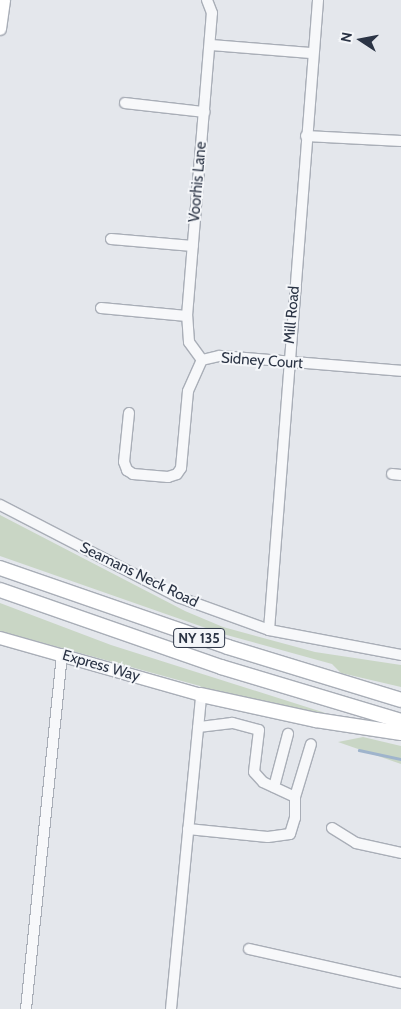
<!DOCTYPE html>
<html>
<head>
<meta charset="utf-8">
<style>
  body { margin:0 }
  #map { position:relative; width:401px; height:1009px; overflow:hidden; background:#e4e7ec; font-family:Cabin,sans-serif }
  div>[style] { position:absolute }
  .green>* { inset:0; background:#c9d6c5 }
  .stream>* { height:2.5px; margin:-1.25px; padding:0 1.25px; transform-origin:1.25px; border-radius:1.25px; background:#9fb4cc }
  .roads { filter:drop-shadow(1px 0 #a9aeb7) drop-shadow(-1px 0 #a9aeb7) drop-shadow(0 1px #a9aeb7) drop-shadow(0 -1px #a9aeb7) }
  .minor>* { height:10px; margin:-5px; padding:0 5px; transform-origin:5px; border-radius:5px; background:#f7f8fa }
  .major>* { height:12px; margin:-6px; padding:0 6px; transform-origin:6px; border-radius:6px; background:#fff }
  .highway>* { height:14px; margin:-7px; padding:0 7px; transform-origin:7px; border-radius:7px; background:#fff }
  span { translate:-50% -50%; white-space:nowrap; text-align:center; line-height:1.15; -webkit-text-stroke:4px #f4f6f9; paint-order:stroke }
  .shield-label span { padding:1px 4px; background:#f4f6f9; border:1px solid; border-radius:4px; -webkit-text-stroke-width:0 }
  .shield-label { font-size:14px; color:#2b3445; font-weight:700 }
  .street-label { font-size:15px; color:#2b3445 }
  .north { position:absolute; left:336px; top:15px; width:50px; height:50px; -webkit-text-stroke:4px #f4f6f9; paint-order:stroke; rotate:281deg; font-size:14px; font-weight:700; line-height:20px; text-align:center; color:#2b3445 }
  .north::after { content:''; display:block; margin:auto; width:18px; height:22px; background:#2b3445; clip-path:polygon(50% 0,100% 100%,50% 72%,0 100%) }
</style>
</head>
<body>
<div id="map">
  <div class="green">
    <i style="clip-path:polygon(0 515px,185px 611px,223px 627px,315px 652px,401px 665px,401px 687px,341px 673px,332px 664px,223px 634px,0 556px)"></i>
    <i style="clip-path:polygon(0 603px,111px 645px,338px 717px,342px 721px,207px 693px,200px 686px,0 631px)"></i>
    <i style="clip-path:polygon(363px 737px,401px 746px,401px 764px,338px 742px)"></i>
  </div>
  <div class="stream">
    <i style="left:359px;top:750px;width:43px;rotate:12.1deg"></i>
  </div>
  <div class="roads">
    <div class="minor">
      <i style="left:210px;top:45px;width:102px;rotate:4.5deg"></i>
      <i style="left:125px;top:103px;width:80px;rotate:6.5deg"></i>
      <i style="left:306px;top:136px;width:95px;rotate:3deg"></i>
      <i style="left:111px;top:239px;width:82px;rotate:4.9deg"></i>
      <i style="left:101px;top:308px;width:86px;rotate:5.3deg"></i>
      <i style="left:202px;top:360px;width:22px;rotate:-126deg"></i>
      <i style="left:189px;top:342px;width:26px;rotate:-94deg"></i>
      <i style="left:187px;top:316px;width:304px;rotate:-85.3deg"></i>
      <i style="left:212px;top:13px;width:14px;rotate:-111deg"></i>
      <i style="left:129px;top:413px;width:49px;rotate:95.8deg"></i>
      <i style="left:124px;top:462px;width:9px;rotate:69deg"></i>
      <i style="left:127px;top:470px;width:7px;rotate:34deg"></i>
      <i style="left:133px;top:474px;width:35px;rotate:5deg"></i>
      <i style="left:168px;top:477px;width:9px;rotate:-18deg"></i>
      <i style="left:177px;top:474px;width:7px;rotate:-56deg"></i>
      <i style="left:181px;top:468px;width:77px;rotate:-84.8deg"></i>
      <i style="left:188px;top:391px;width:34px;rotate:-66deg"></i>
      <i style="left:202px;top:360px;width:18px;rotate:-13deg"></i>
      <i style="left:220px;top:356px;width:182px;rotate:4.7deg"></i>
      <i style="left:392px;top:474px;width:9px;rotate:6deg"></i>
      <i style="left:0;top:505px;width:200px;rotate:27.3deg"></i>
      <i style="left:178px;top:597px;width:97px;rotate:19.9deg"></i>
      <i style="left:269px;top:630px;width:134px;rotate:10.7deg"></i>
      <i style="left:269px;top:630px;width:632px;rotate:-85.55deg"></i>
      <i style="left:274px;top:787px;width:55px;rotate:-75.2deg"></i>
      <i style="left:295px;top:797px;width:55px;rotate:-73.2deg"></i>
      <i style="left:332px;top:828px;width:28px;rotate:32deg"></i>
      <i style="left:356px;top:843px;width:46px;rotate:12.5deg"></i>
      <i style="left:188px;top:829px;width:80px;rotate:5.7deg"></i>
      <i style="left:268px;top:837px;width:22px;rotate:-8deg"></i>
      <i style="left:290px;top:834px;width:17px;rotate:-73deg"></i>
      <i style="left:295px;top:818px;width:21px;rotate:-90deg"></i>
      <i style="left:295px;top:797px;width:35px;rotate:-155deg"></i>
      <i style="left:263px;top:782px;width:13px;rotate:-132deg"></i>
      <i style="left:254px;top:772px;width:42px;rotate:-83.2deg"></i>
      <i style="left:259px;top:730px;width:28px;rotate:-165deg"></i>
      <i style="left:232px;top:723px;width:34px;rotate:173deg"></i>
      <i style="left:249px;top:949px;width:156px;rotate:12.6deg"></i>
      <i style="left:26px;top:1009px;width:357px;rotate:-84.2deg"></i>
      <i style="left:171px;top:1009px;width:315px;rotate:-84.5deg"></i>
    </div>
    <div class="major">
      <i style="left:0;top:29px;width:29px;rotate:-82deg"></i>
      <i style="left:0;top:638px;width:209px;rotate:15.8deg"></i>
    </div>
    <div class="highway">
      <i style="left:0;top:568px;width:241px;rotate:19.1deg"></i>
      <i style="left:228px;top:647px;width:181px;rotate:17deg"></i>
      <i style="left:0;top:590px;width:234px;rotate:19.2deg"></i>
      <i style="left:221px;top:667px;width:188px;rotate:16.7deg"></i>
      <i style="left:201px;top:695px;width:118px;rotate:12.3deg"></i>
      <i style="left:316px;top:720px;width:86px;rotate:8.7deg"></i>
    </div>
  </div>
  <div class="shield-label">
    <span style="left:199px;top:638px">NY 135</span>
  </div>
  <div class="street-label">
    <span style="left:198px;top:182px;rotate:-85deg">Voorhis Lane</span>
    <span style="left:292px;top:315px;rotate:-85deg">Mill Road</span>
    <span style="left:262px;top:361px;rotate:4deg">Sidney Court</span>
    <span style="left:139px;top:575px;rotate:26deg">Seamans Neck Road</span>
    <span style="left:101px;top:666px;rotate:16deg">Express Way</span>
  </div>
  <div class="north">N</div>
</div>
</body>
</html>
